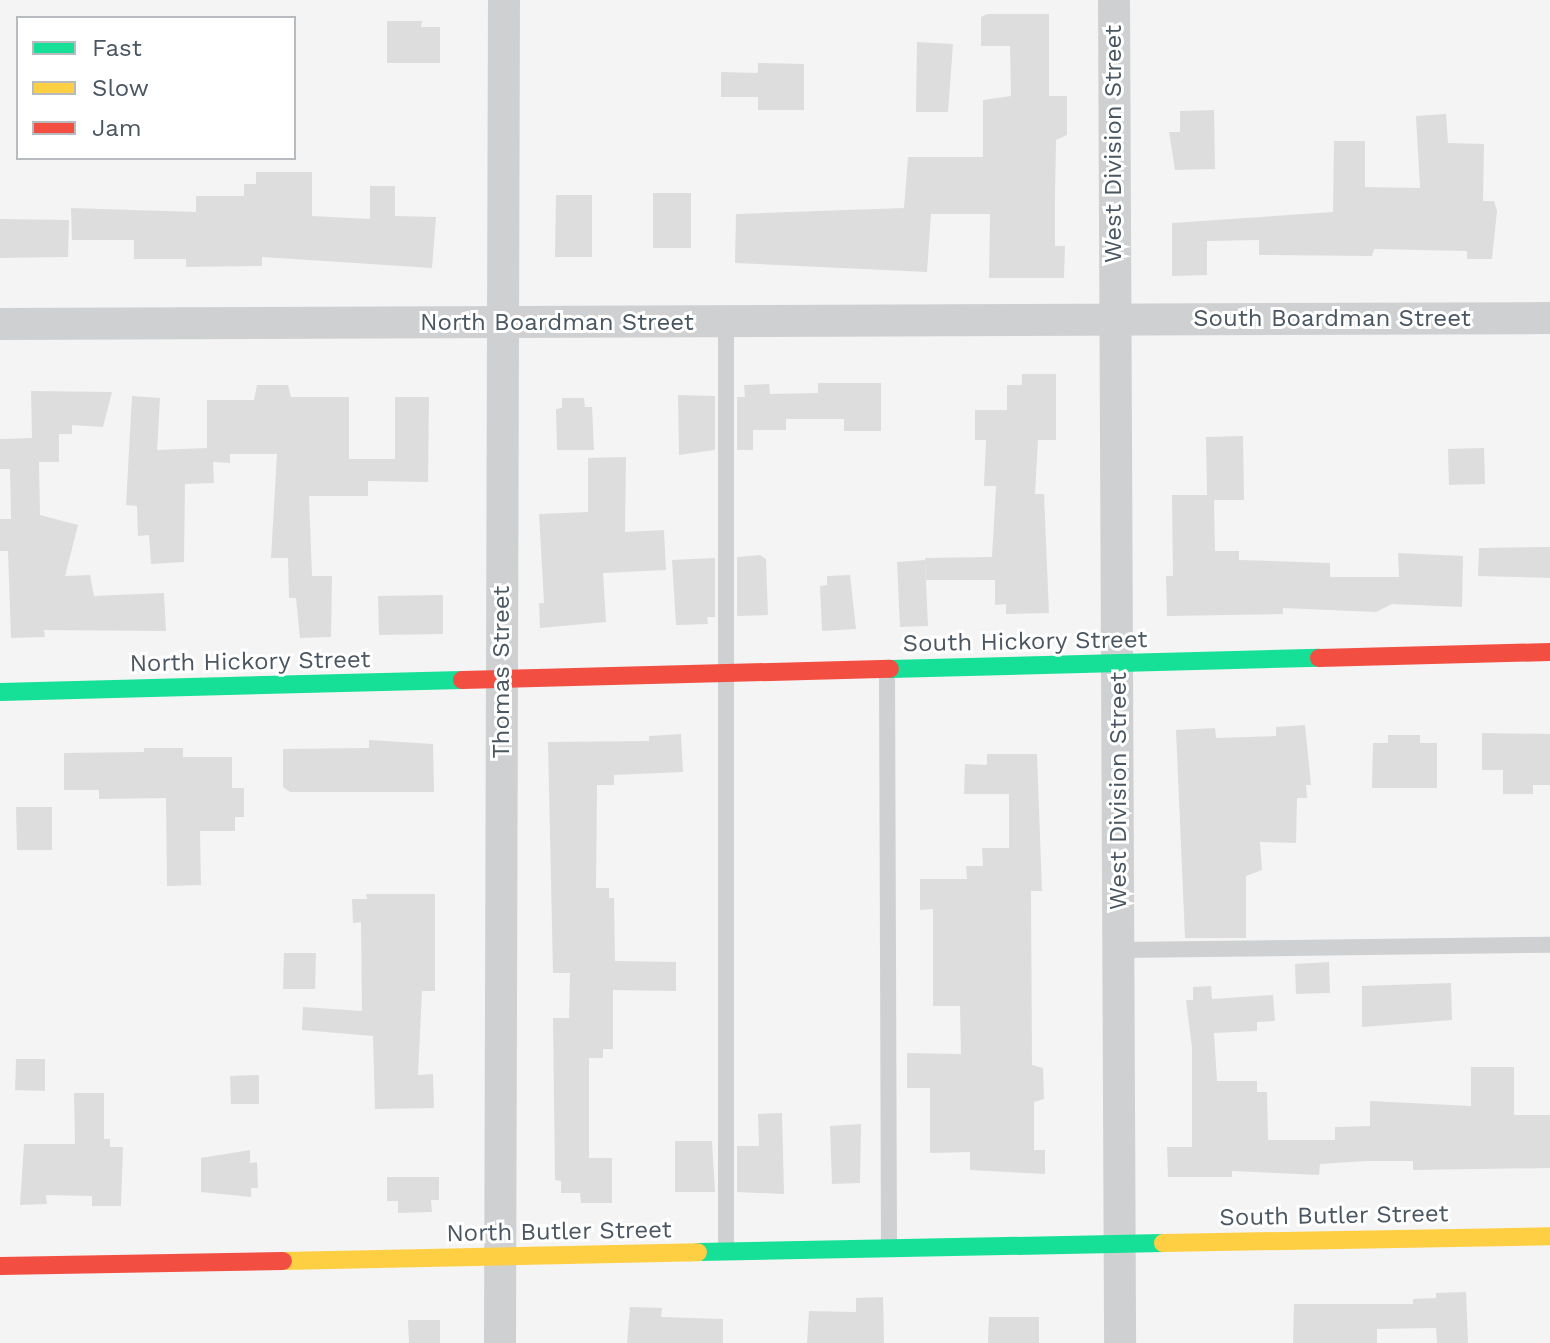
<!DOCTYPE html>
<html>
<head>
<meta charset="utf-8">
<style>
  body { margin:0 }
  #map { position:relative; width:1550px; height:1343px; overflow:hidden; background:#f4f4f4; font-family:"Work Sans",sans-serif }
  div>[style] { position:absolute }
  .building>* { inset:0; background:#ddddde }
  .lane>* { height:16px; margin:-8px; padding:0 8px; transform-origin:8px; border-radius:8px; background:#ced0d2 }
  .street>* { height:32px; margin:-16px; padding:0 16px; transform-origin:16px; border-radius:16px; background:#ced0d2 }
  .fast>* { height:18px; margin:-9px; padding:0 9px; transform-origin:9px; border-radius:9px; background:#16e098 }
  .slow>* { height:18px; margin:-9px; padding:0 9px; transform-origin:9px; border-radius:9px; background:#ffcf43 }
  .jam>* { height:18px; margin:-9px; padding:0 9px; transform-origin:9px; border-radius:9px; background:#f24e42 }
  span { translate:-50% -50%; white-space:nowrap; text-align:center; line-height:1.15; -webkit-text-stroke:6px #fff; paint-order:stroke }
  .street-label { font-size:24px; color:#4a5661 }
  .legend { position:absolute; left:16px; top:16px; width:280px; height:144px; box-sizing:border-box; background:#fff; border:2px solid #b7bbc0; margin:0; padding:10px 14px; list-style:none; font-size:24px; color:#4a5661 }
  .legend li { display:flex; align-items:center; gap:16px; height:40px }
  .legend b { width:40px; border:2px solid #b7bbc0 }
</style>
</head>
<body>
<div id="map">
  <div class="building">
    <i style="clip-path:polygon(987px 14px,1049px 14px,1049px 96px,1067px 96px,1067px 135px,1056px 140px,1055px 195px,1055px 246px,1065px 246px,1064px 278px,989px 278px,990px 214px,931px 214px,927px 272px,735px 263px,736px 214px,904px 208px,908px 157px,983px 157px,983px 100px,1011px 96px,1010px 46px,981px 46px,981px 17px)"></i>
    <i style="clip-path:polygon(387px 21px,422px 21px,421px 27px,440px 27px,440px 63px,387px 63px)"></i>
    <i style="clip-path:polygon(917px 42px,953px 44px,948px 112px,916px 112px)"></i>
    <i style="clip-path:polygon(758px 63px,804px 64px,804px 110px,758px 110px,758px 97px,721px 97px,721px 72px,758px 73px)"></i>
    <i style="clip-path:polygon(1214px 110px,1215px 169px,1175px 170px,1169px 132px,1180px 132px,1180px 111px)"></i>
    <i style="clip-path:polygon(1446px 114px,1448px 143px,1484px 144px,1483px 201px,1494px 201px,1497px 211px,1492px 259px,1467px 259px,1467px 251px,1374px 249px,1372px 256px,1259px 255px,1259px 240px,1207px 241px,1207px 275px,1172px 276px,1172px 223px,1333px 212px,1334px 141px,1365px 141px,1365px 187px,1420px 188px,1416px 116px)"></i>
    <i style="clip-path:polygon(256px 172px,312px 172px,312px 216px,370px 219px,370px 186px,395px 186px,395px 216px,436px 217px,432px 268px,262px 257px,262px 266px,186px 267px,186px 259px,134px 259px,134px 240px,72px 240px,71px 208px,196px 212px,196px 196px,244px 196px,244px 184px,256px 184px)"></i>
    <i style="clip-path:polygon(653px 193px,691px 193px,691px 248px,653px 248px)"></i>
    <i style="clip-path:polygon(556px 195px,592px 195px,592px 257px,555px 257px)"></i>
    <i style="clip-path:polygon(0 219px,69px 220px,68px 257px,0 258px)"></i>
    <i style="clip-path:polygon(1022px 374px,1056px 374px,1056px 440px,1038px 440px,1035px 494px,1044px 494px,1049px 613px,1006px 614px,1006px 604px,995px 605px,995px 580px,926px 580px,925px 558px,992px 557px,996px 486px,984px 486px,986px 440px,975px 440px,975px 410px,1007px 410px,1007px 385px,1022px 385px)"></i>
    <i style="clip-path:polygon(818px 383px,881px 383px,881px 431px,844px 431px,844px 419px,786px 419px,786px 430px,753px 430px,753px 450px,737px 450px,737px 397px,745px 397px,744px 385px,769px 384px,770px 394px,818px 393px)"></i>
    <i style="clip-path:polygon(257px 385px,288px 385px,291px 397px,349px 397px,349px 459px,395px 459px,395px 397px,429px 397px,428px 482px,368px 481px,368px 496px,309px 496px,312px 576px,332px 576px,331px 637px,300px 638px,296px 598px,289px 598px,288px 558px,271px 558px,277px 454px,230px 454px,230px 463px,213px 462px,214px 483px,185px 484px,184px 562px,151px 564px,149px 535px,138px 536px,137px 506px,126px 505px,132px 396px,160px 398px,157px 450px,207px 448px,207px 400px,254px 400px)"></i>
    <i style="clip-path:polygon(31px 391px,112px 392px,103px 427px,72px 425px,72px 434px,59px 434px,59px 462px,39px 462px,40px 515px,78px 525px,65px 576px,90px 575px,94px 596px,164px 593px,166px 631px,44px 630px,45px 637px,11px 638px,8px 551px,0 551px,0 519px,11px 519px,10px 469px,0 469px,0 439px,32px 438px)"></i>
    <i style="clip-path:polygon(678px 395px,715px 396px,715px 450px,679px 455px)"></i>
    <i style="clip-path:polygon(562px 398px,584px 398px,585px 407px,592px 407px,594px 450px,557px 450px,556px 409px,562px 408px)"></i>
    <i style="clip-path:polygon(1243px 436px,1244px 500px,1214px 500px,1215px 551px,1239px 551px,1239px 560px,1330px 563px,1330px 577px,1399px 577px,1398px 553px,1463px 556px,1462px 607px,1392px 604px,1376px 612px,1283px 608px,1283px 614px,1167px 616px,1166px 576px,1173px 576px,1172px 495px,1207px 495px,1206px 437px)"></i>
    <i style="clip-path:polygon(1484px 448px,1485px 484px,1449px 485px,1448px 449px)"></i>
    <i style="clip-path:polygon(626px 457px,625px 532px,664px 530px,666px 570px,603px 573px,606px 622px,540px 628px,539px 603px,544px 603px,539px 514px,588px 512px,588px 458px)"></i>
    <i style="clip-path:polygon(1550px 547px,1550px 578px,1478px 576px,1479px 548px)"></i>
    <i style="clip-path:polygon(760px 555px,766px 559px,768px 615px,737px 616px,737px 557px)"></i>
    <i style="clip-path:polygon(715px 558px,715px 617px,707px 617px,708px 624px,676px 625px,672px 560px)"></i>
    <i style="clip-path:polygon(925px 560px,928px 626px,900px 627px,897px 562px)"></i>
    <i style="clip-path:polygon(850px 575px,856px 629px,822px 631px,820px 586px,827px 585px,827px 576px)"></i>
    <i style="clip-path:polygon(443px 595px,443px 634px,379px 635px,378px 596px)"></i>
    <i style="clip-path:polygon(1305px 725px,1311px 785px,1306px 785px,1307px 798px,1297px 798px,1296px 843px,1260px 842px,1262px 870px,1246px 876px,1246px 938px,1185px 938px,1176px 730px,1215px 728px,1216px 738px,1276px 736px,1276px 727px)"></i>
    <i style="clip-path:polygon(1482px 733px,1550px 734px,1550px 785px,1533px 785px,1533px 794px,1503px 794px,1503px 770px,1482px 770px)"></i>
    <i style="clip-path:polygon(681px 734px,683px 772px,614px 775px,614px 785px,597px 785px,596px 888px,609px 888px,609px 898px,614px 898px,615px 961px,676px 962px,676px 991px,613px 990px,613px 1049px,603px 1049px,603px 1058px,589px 1058px,589px 1158px,612px 1158px,612px 1203px,581px 1203px,580px 1193px,561px 1193px,561px 1181px,555px 1180px,553px 1018px,569px 1018px,570px 973px,553px 973px,548px 742px,649px 741px,649px 736px)"></i>
    <i style="clip-path:polygon(1388px 735px,1420px 735px,1420px 743px,1437px 743px,1437px 788px,1372px 788px,1373px 743px,1388px 743px)"></i>
    <i style="clip-path:polygon(369px 740px,433px 744px,434px 792px,290px 792px,283px 787px,283px 749px,369px 748px)"></i>
    <i style="clip-path:polygon(144px 748px,183px 748px,183px 757px,232px 757px,232px 788px,244px 788px,244px 817px,235px 817px,235px 831px,200px 831px,201px 885px,167px 886px,166px 798px,99px 799px,99px 790px,64px 790px,64px 753px,144px 752px)"></i>
    <i style="clip-path:polygon(987px 754px,1037px 754px,1042px 891px,1031px 891px,1032px 1065px,1043px 1068px,1044px 1099px,1034px 1102px,1034px 1150px,1045px 1150px,1045px 1174px,970px 1170px,970px 1152px,930px 1153px,930px 1088px,907px 1088px,907px 1053px,961px 1054px,960px 1006px,933px 1006px,933px 909px,920px 910px,920px 879px,967px 879px,966px 866px,983px 866px,982px 848px,1009px 848px,1009px 794px,964px 794px,965px 764px,987px 765px)"></i>
    <i style="clip-path:polygon(16px 807px,52px 807px,52px 850px,17px 850px)"></i>
    <i style="clip-path:polygon(366px 894px,435px 894px,435px 991px,422px 991px,418px 1075px,433px 1074px,434px 1108px,375px 1109px,373px 1036px,302px 1030px,303px 1007px,362px 1011px,361px 922px,353px 923px,352px 899px,367px 899px)"></i>
    <i style="clip-path:polygon(284px 953px,316px 953px,315px 989px,283px 989px)"></i>
    <i style="clip-path:polygon(1329px 962px,1330px 993px,1296px 994px,1295px 964px)"></i>
    <i style="clip-path:polygon(1451px 983px,1452px 1020px,1362px 1027px,1362px 986px)"></i>
    <i style="clip-path:polygon(1211px 986px,1212px 999px,1273px 995px,1275px 1021px,1257px 1022px,1257px 1031px,1214px 1033px,1217px 1081px,1257px 1081px,1257px 1092px,1267px 1092px,1268px 1140px,1335px 1140px,1335px 1127px,1370px 1126px,1370px 1101px,1471px 1106px,1471px 1067px,1514px 1067px,1514px 1115px,1550px 1115px,1550px 1168px,1413px 1170px,1413px 1161px,1366px 1161px,1320px 1164px,1319px 1175px,1232px 1171px,1232px 1177px,1168px 1177px,1167px 1147px,1192px 1147px,1192px 1048px,1186px 1000px,1193px 1000px,1193px 987px)"></i>
    <i style="clip-path:polygon(16px 1059px,45px 1059px,45px 1091px,15px 1090px)"></i>
    <i style="clip-path:polygon(259px 1075px,259px 1104px,231px 1104px,230px 1076px)"></i>
    <i style="clip-path:polygon(74px 1093px,104px 1093px,104px 1139px,110px 1139px,110px 1147px,123px 1147px,121px 1206px,92px 1206px,92px 1196px,46px 1195px,47px 1204px,20px 1205px,24px 1144px,75px 1144px)"></i>
    <i style="clip-path:polygon(782px 1113px,784px 1194px,737px 1192px,737px 1146px,759px 1146px,758px 1114px)"></i>
    <i style="clip-path:polygon(861px 1124px,860px 1183px,832px 1184px,830px 1126px)"></i>
    <i style="clip-path:polygon(675px 1141px,712px 1141px,715px 1192px,675px 1192px)"></i>
    <i style="clip-path:polygon(250px 1150px,250px 1163px,257px 1162px,258px 1188px,251px 1188px,251px 1197px,201px 1192px,201px 1158px)"></i>
    <i style="clip-path:polygon(387px 1177px,439px 1177px,439px 1200px,431px 1200px,432px 1212px,398px 1213px,398px 1201px,387px 1201px)"></i>
    <i style="clip-path:polygon(1466px 1292px,1468px 1343px,1437px 1343px,1436px 1328px,1377px 1329px,1377px 1343px,1293px 1343px,1294px 1304px,1413px 1304px,1413px 1299px,1436px 1298px,1436px 1293px)"></i>
    <i style="clip-path:polygon(883px 1297px,884px 1343px,807px 1343px,809px 1311px,856px 1312px,856px 1298px)"></i>
    <i style="clip-path:polygon(630px 1307px,662px 1308px,661px 1317px,723px 1319px,723px 1343px,627px 1343px)"></i>
    <i style="clip-path:polygon(989px 1317px,1039px 1317px,1039px 1343px,988px 1343px)"></i>
    <i style="clip-path:polygon(408px 1320px,440px 1320px,440px 1343px,409px 1343px)"></i>
  </div>
  <div class="lane">
    <i style="left:887px;top:671px;width:577px;rotate:89.8deg"></i>
    <i style="left:1119px;top:950px;width:431px;rotate:-0.7deg"></i>
    <i style="left:726px;top:1251px;width:929px;rotate:-90deg"></i>
  </div>
  <div class="street">
    <i style="left:1114px;top:0;width:1343px;rotate:89.74deg"></i>
    <i style="left:0;top:324px;width:1550px;rotate:-0.22deg"></i>
    <i style="left:500px;top:1343px;width:1343px;rotate:-89.83deg"></i>
  </div>
  <div class="fast">
    <i style="left:890px;top:669px;width:429px;rotate:-1.5deg"></i>
    <i style="left:0;top:692px;width:462px;rotate:-1.5deg"></i>
    <i style="left:698px;top:1252px;width:465px;rotate:-1.1deg"></i>
  </div>
  <div class="slow">
    <i style="left:1163px;top:1243px;width:387px;rotate:-1deg"></i>
    <i style="left:283px;top:1261px;width:415px;rotate:-1.2deg"></i>
  </div>
  <div class="jam">
    <i style="left:1319px;top:658px;width:231px;rotate:-1.5deg"></i>
    <i style="left:462px;top:680px;width:428px;rotate:-1.5deg"></i>
    <i style="left:0;top:1266px;width:283px;rotate:-1deg"></i>
  </div>
  <div class="street-label">
    <span style="left:1114px;top:144px;rotate:-90deg">West Division Street</span>
    <span style="left:1332px;top:319px">South Boardman Street</span>
    <span style="left:557px;top:323px">North Boardman Street</span>
    <span style="left:1025px;top:642px;rotate:-1deg">South Hickory Street</span>
    <span style="left:250px;top:662px;rotate:-1deg">North Hickory Street</span>
    <span style="left:502px;top:672px;rotate:-90deg">Thomas Street</span>
    <span style="left:1119px;top:791px;rotate:-90deg">West Division Street</span>
    <span style="left:1334px;top:1216px;rotate:-1deg">South Butler Street</span>
    <span style="left:559px;top:1232px;rotate:-1deg">North Butler Street</span>
  </div>
  <ul class="legend">
  <li><b style="height:10px;background:#16e098"></b>Fast</li>
  <li><b style="height:10px;background:#ffcf43"></b>Slow</li>
  <li><b style="height:10px;background:#f24e42"></b>Jam</li>
  </ul>
</div>
</body>
</html>
